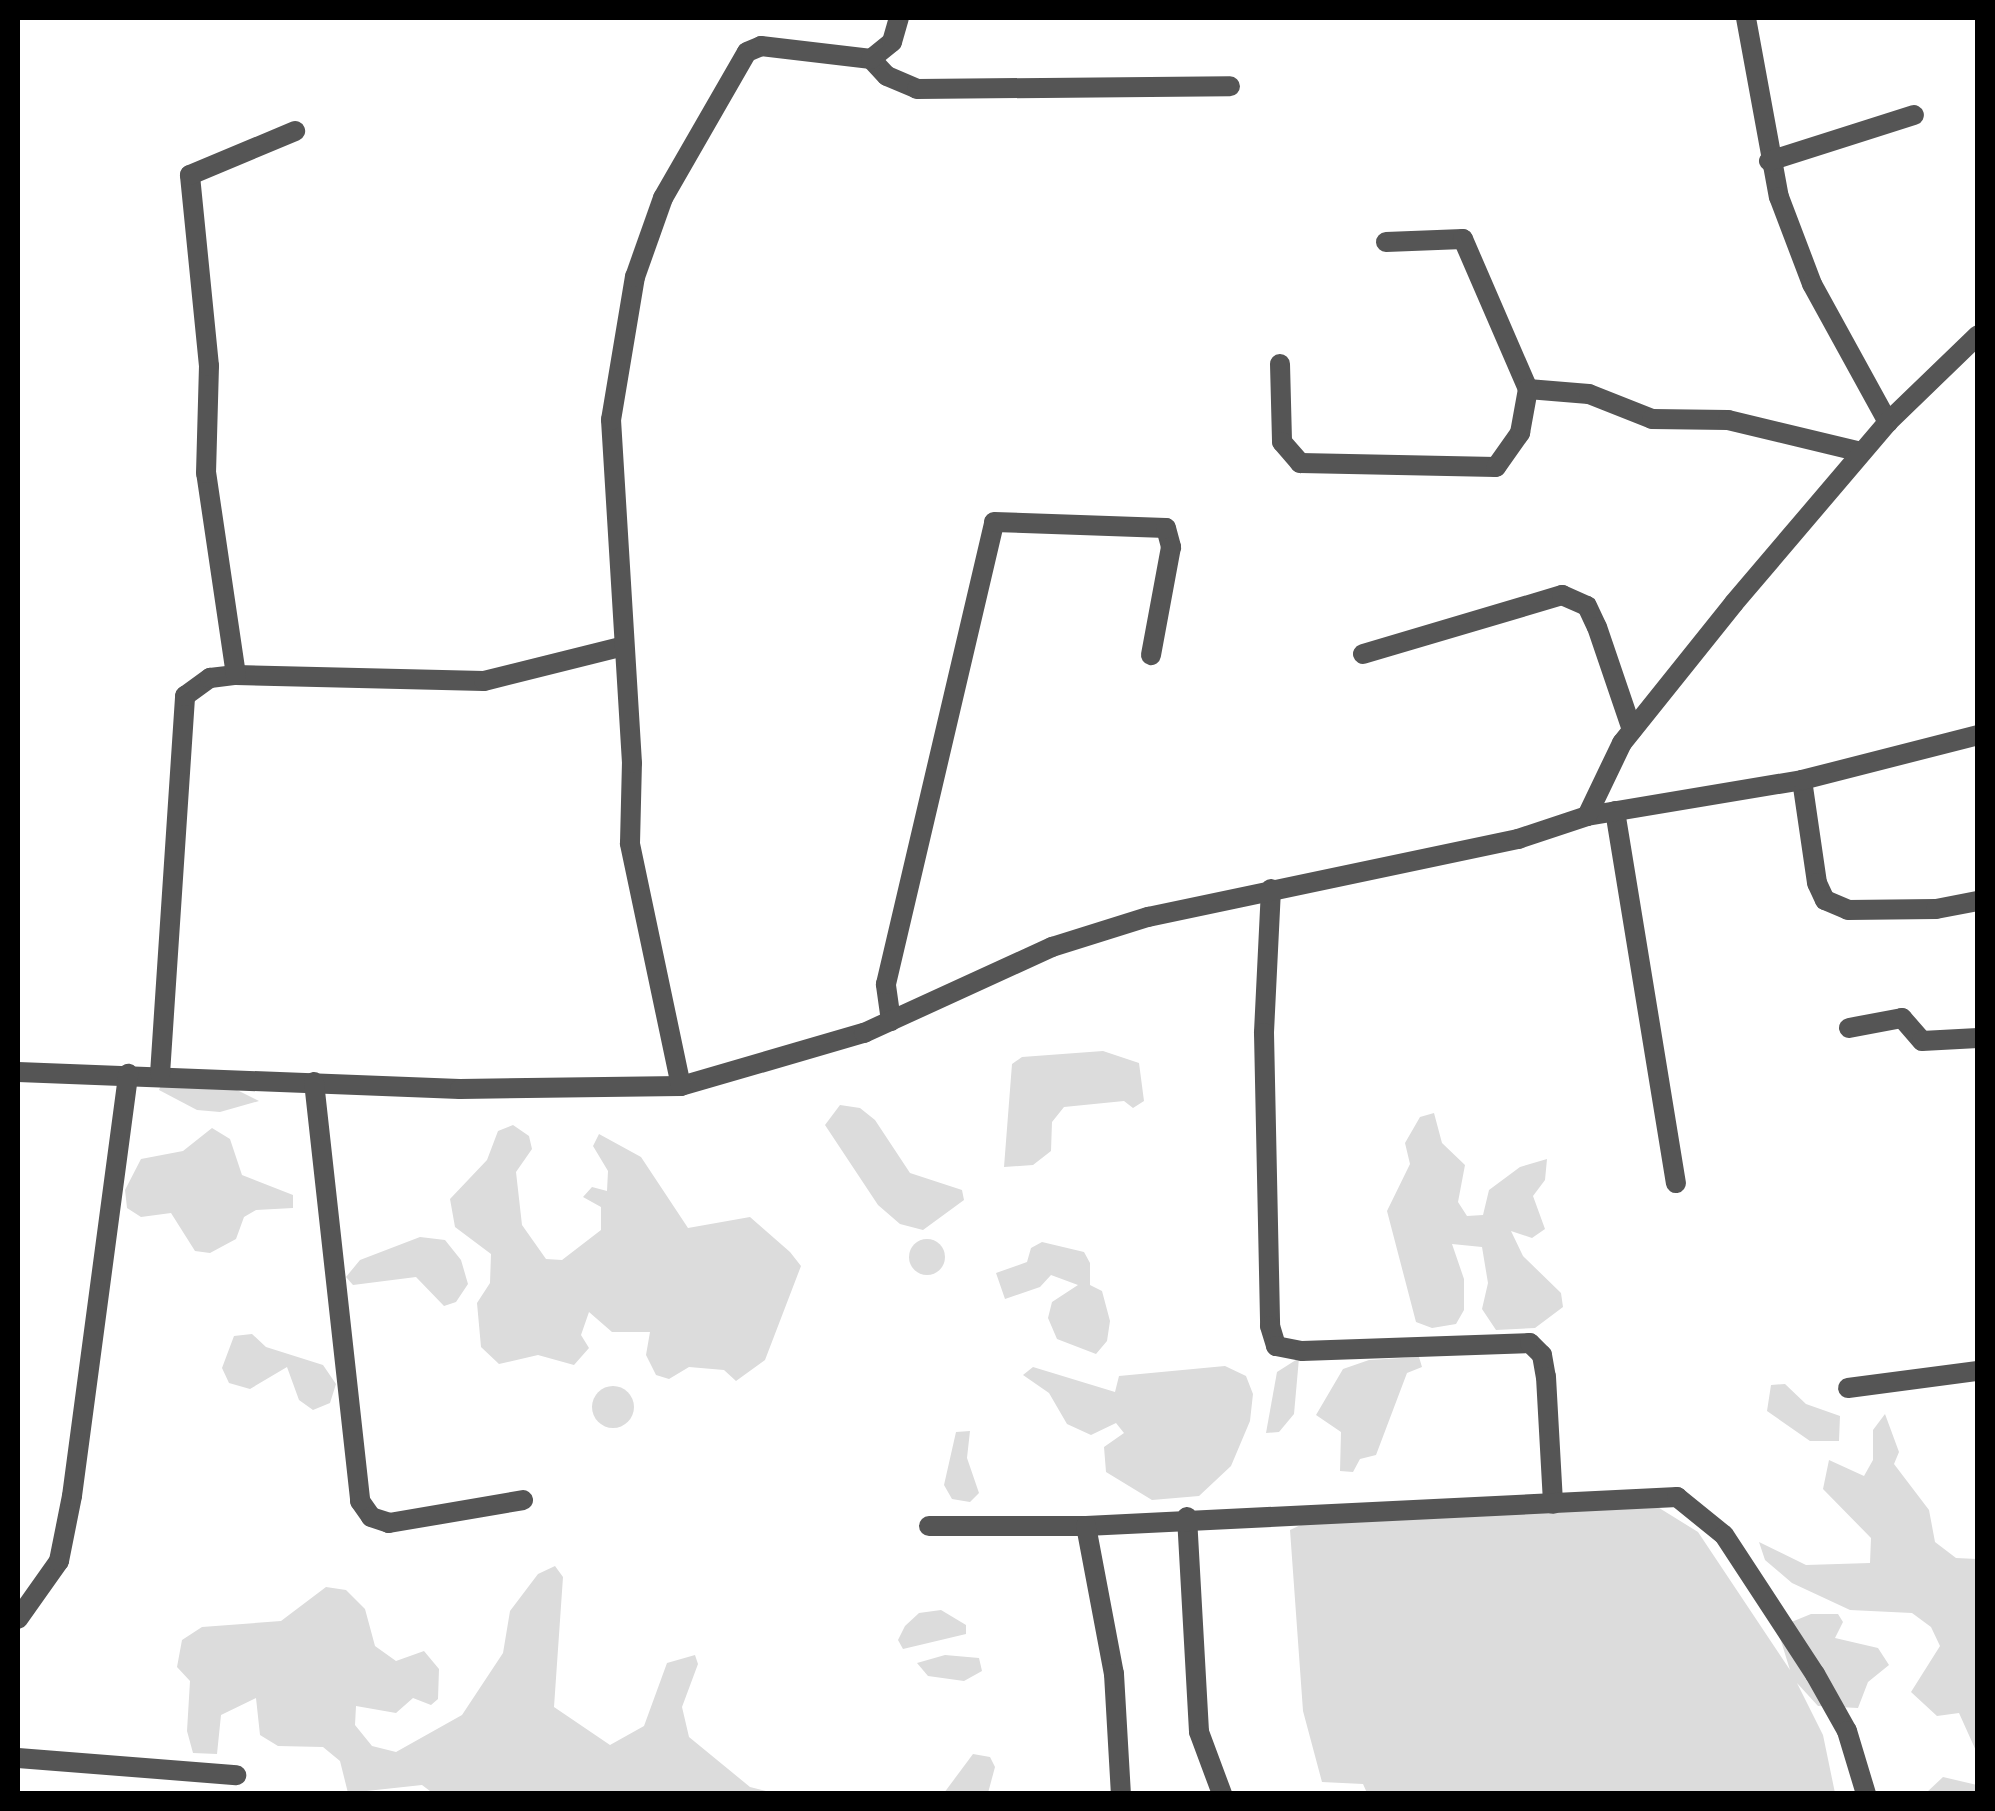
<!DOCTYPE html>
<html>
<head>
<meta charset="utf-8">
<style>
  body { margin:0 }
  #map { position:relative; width:1995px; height:1811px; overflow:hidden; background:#fff; font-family:"Roboto Condensed",sans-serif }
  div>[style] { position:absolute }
  .green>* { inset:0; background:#dcdcdc }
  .round { border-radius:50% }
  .minor>* { height:20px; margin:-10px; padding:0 10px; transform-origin:10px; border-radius:10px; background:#555 }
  span { translate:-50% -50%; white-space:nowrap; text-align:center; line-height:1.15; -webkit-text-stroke:10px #fff; paint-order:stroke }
  .frame { position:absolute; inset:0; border:20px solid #000; pointer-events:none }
</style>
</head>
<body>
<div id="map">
  <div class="green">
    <i style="clip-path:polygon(1103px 1051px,1139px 1063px,1144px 1101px,1133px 1108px,1124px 1101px,1064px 1107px,1052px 1122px,1051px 1151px,1033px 1165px,1004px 1167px,1012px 1064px,1022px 1057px)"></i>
    <i style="clip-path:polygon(162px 1083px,227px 1085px,259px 1101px,220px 1112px,197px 1110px,159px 1090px)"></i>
    <i style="clip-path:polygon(840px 1105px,860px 1108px,875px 1120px,910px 1173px,962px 1190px,964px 1200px,923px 1230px,900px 1224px,878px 1205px,825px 1125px)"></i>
    <i style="clip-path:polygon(1434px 1113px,1442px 1143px,1465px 1165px,1458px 1202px,1467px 1216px,1483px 1215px,1489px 1190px,1520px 1167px,1547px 1159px,1545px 1180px,1533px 1196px,1545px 1229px,1532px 1238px,1511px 1231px,1523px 1256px,1561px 1293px,1563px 1307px,1535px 1328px,1496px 1330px,1482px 1309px,1488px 1283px,1482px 1247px,1452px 1244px,1464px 1279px,1464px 1310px,1456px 1324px,1432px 1328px,1416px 1322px,1387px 1211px,1410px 1164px,1405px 1143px,1420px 1117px)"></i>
    <i style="clip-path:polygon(513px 1125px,529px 1136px,532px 1149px,516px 1172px,522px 1225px,546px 1259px,562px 1260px,601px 1230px,601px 1207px,583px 1197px,592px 1187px,607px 1191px,608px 1171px,593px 1146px,599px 1134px,641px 1157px,688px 1228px,750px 1217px,790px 1252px,801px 1266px,765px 1360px,736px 1381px,724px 1370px,689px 1367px,669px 1379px,656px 1375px,646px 1355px,650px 1332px,612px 1332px,589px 1312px,581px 1335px,589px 1348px,574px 1365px,538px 1355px,499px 1364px,481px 1347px,477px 1303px,490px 1283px,491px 1254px,455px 1227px,450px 1199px,487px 1160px,498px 1131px)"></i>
    <i style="clip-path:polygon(212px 1128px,230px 1139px,242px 1175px,293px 1195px,293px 1208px,256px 1210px,244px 1217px,236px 1239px,210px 1253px,195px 1251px,171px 1213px,141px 1217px,127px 1208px,125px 1190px,141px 1159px,183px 1151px)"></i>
    <i style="clip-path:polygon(420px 1237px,445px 1240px,461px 1260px,468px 1284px,456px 1302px,444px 1306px,416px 1277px,353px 1285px,346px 1277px,360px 1260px)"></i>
    <i class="round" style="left:909px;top:1239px;width:36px;height:36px"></i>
    <i style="clip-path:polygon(1042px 1242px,1084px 1252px,1090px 1263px,1090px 1285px,1102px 1291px,1110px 1321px,1107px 1341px,1096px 1354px,1057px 1339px,1048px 1318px,1052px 1302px,1078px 1285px,1051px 1275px,1040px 1287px,1005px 1299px,996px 1273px,1027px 1262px,1031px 1248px)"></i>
    <i style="clip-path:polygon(252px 1334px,266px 1347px,323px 1365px,336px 1384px,330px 1403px,313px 1410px,299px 1400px,287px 1367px,250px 1389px,229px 1383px,222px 1368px,234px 1336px)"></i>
    <i style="clip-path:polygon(1419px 1357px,1422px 1367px,1407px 1373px,1376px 1455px,1360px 1459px,1353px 1472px,1340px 1471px,1341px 1432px,1316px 1415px,1343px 1369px,1369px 1360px)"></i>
    <i style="clip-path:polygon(1299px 1358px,1294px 1414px,1279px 1432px,1266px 1433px,1277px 1372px)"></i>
    <i style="clip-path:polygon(1225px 1366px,1246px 1376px,1253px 1394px,1250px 1421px,1231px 1466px,1199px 1496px,1152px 1500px,1106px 1472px,1104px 1447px,1124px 1433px,1116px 1423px,1091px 1435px,1067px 1424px,1049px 1393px,1023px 1375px,1033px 1367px,1115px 1392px,1119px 1376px)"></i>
    <i style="clip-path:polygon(1785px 1384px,1806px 1404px,1840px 1416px,1839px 1441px,1810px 1441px,1767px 1411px,1771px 1385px)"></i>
    <i class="round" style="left:592px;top:1386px;width:42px;height:42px"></i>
    <i style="clip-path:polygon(1885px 1414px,1899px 1452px,1894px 1464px,1929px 1510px,1935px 1542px,1956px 1558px,1977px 1559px,1977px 1753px,1959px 1713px,1937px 1716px,1911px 1692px,1940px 1646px,1931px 1627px,1912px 1613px,1850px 1610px,1792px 1583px,1765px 1560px,1759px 1542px,1806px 1565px,1870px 1563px,1871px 1538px,1823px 1489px,1829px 1460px,1864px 1476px,1873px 1460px,1873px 1430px)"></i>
    <i style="clip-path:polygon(970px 1431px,967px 1458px,979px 1493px,970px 1502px,952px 1499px,944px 1485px,956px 1432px)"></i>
    <i style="clip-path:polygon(1656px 1506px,1698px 1532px,1790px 1670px,1777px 1628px,1811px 1614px,1838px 1614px,1843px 1622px,1835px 1638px,1878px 1648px,1889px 1665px,1868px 1682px,1858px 1708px,1818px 1706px,1797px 1683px,1823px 1735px,1835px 1793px,1367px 1793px,1363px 1784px,1322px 1782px,1303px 1711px,1290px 1530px,1307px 1522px)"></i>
    <i style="clip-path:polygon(555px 1566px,563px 1577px,554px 1707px,610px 1745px,644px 1726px,667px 1663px,695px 1655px,698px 1664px,682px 1707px,689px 1737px,750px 1787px,774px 1793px,434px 1794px,422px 1785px,348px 1793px,340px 1761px,323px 1747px,278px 1746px,260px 1735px,256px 1698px,221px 1715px,217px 1754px,193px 1753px,187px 1731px,190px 1681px,177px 1667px,182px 1640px,202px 1627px,281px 1621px,326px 1587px,346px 1590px,365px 1609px,375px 1646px,396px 1661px,424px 1651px,439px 1669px,438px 1699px,431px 1705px,413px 1698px,396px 1713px,356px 1706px,355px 1725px,372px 1746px,396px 1752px,462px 1715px,503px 1653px,510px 1611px,538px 1574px)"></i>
    <i style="clip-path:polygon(941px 1610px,966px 1625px,966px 1634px,903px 1649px,898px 1640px,905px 1626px,919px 1613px)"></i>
    <i style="clip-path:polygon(945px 1655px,979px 1658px,982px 1671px,964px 1681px,928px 1676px,917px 1663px)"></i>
    <i style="clip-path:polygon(973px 1754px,990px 1757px,995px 1767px,988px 1793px,944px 1793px)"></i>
    <i style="clip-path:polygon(1943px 1777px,1977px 1785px,1977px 1793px,1926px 1793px)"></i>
  </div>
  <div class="minor">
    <i style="left:1746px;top:18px;width:182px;rotate:79.6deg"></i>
    <i style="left:1779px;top:197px;width:93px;rotate:69.2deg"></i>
    <i style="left:1812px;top:284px;width:158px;rotate:61.2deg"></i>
    <i style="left:871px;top:59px;width:23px;rotate:47deg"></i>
    <i style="left:887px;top:76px;width:33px;rotate:23deg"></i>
    <i style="left:917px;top:89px;width:313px;rotate:-0.5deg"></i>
    <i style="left:1769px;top:161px;width:152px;rotate:-17.6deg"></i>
    <i style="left:1386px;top:242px;width:77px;rotate:-2.2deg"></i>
    <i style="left:1463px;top:239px;width:163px;rotate:66.6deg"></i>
    <i style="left:1528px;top:389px;width:61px;rotate:4.7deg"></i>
    <i style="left:1589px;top:394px;width:68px;rotate:21.6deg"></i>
    <i style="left:1652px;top:419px;width:76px;rotate:0.8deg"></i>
    <i style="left:1728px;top:420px;width:137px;rotate:13.5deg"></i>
    <i style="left:1280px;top:364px;width:78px;rotate:88.5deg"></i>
    <i style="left:1282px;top:442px;width:28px;rotate:49deg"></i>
    <i style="left:1300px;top:463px;width:196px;rotate:1.2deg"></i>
    <i style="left:1496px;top:467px;width:42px;rotate:-54.8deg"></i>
    <i style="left:1520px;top:433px;width:45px;rotate:-79.7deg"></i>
    <i style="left:1363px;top:654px;width:208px;rotate:-16.5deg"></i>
    <i style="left:1562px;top:595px;width:27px;rotate:24deg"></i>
    <i style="left:1587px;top:606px;width:23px;rotate:65deg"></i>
    <i style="left:1597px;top:627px;width:109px;rotate:71.2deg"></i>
    <i style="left:236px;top:675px;width:248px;rotate:1.4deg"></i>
    <i style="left:484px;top:681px;width:144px;rotate:-14deg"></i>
    <i style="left:1802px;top:780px;width:104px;rotate:81.7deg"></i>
    <i style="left:1817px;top:883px;width:19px;rotate:65deg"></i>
    <i style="left:1825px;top:900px;width:25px;rotate:23deg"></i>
    <i style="left:1848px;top:910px;width:88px;rotate:-0.7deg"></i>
    <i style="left:1936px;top:909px;width:43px;rotate:-10.8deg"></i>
    <i style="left:1615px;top:811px;width:377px;rotate:80.7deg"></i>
    <i style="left:1587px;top:816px;width:218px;rotate:-9.5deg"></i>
    <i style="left:1802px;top:780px;width:182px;rotate:-14.3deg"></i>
    <i style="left:1271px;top:889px;width:144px;rotate:92.8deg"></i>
    <i style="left:1264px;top:1033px;width:293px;rotate:88.8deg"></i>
    <i style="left:1270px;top:1326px;width:21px;rotate:73deg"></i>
    <i style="left:1276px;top:1346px;width:26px;rotate:11deg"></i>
    <i style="left:1302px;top:1351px;width:228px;rotate:-2deg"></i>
    <i style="left:1530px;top:1343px;width:17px;rotate:45deg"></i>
    <i style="left:1542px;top:1355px;width:22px;rotate:80deg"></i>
    <i style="left:1546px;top:1377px;width:127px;rotate:86.8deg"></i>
    <i style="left:891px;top:1021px;width:37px;rotate:-98deg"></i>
    <i style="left:886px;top:984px;width:474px;rotate:-76.8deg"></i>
    <i style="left:994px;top:522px;width:172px;rotate:2deg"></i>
    <i style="left:1166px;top:528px;width:20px;rotate:75deg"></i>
    <i style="left:1171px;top:547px;width:110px;rotate:100.5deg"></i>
    <i style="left:1849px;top:1028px;width:54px;rotate:-10.7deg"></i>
    <i style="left:1902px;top:1018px;width:30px;rotate:49deg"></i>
    <i style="left:1922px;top:1041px;width:56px;rotate:-3.1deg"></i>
    <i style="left:18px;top:1072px;width:442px;rotate:2.2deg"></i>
    <i style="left:460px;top:1089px;width:221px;rotate:-0.8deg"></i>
    <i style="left:681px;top:1086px;width:191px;rotate:-16.2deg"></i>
    <i style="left:864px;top:1033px;width:207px;rotate:-24.6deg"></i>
    <i style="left:1052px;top:947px;width:101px;rotate:-17.4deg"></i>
    <i style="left:1148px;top:917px;width:378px;rotate:-11.9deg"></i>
    <i style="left:1518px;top:839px;width:73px;rotate:-18.4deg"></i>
    <i style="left:1587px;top:816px;width:81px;rotate:-64.4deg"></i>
    <i style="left:1622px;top:743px;width:179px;rotate:-51.3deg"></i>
    <i style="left:1734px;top:603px;width:238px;rotate:-49.6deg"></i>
    <i style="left:1888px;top:422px;width:125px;rotate:-44deg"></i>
    <i style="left:160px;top:1074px;width:379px;rotate:-86.2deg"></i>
    <i style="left:185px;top:696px;width:31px;rotate:-36deg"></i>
    <i style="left:210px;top:678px;width:26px;rotate:-7deg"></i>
    <i style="left:236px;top:675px;width:204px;rotate:-98.4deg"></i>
    <i style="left:206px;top:473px;width:107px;rotate:-88.4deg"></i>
    <i style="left:209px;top:366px;width:192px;rotate:-95.7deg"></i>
    <i style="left:190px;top:175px;width:114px;rotate:-22.7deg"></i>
    <i style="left:314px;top:1082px;width:422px;rotate:83.7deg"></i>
    <i style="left:360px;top:1501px;width:19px;rotate:55deg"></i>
    <i style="left:371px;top:1517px;width:19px;rotate:18deg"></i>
    <i style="left:389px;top:1523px;width:136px;rotate:-9.7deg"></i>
    <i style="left:681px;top:1086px;width:248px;rotate:-101.9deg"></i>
    <i style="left:630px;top:843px;width:80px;rotate:-88.6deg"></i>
    <i style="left:632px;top:763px;width:344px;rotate:-93.5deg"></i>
    <i style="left:611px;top:420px;width:145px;rotate:-80.5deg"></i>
    <i style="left:635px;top:277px;width:84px;rotate:-70.5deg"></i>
    <i style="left:663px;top:198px;width:168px;rotate:-60.1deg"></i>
    <i style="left:747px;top:52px;width:15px;rotate:-23deg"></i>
    <i style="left:761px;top:46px;width:111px;rotate:6.7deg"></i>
    <i style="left:871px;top:59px;width:27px;rotate:-39deg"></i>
    <i style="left:892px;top:42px;width:25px;rotate:-74deg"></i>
    <i style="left:1848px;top:1388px;width:131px;rotate:-7.5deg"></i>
    <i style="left:1187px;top:1517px;width:215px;rotate:86.8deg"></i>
    <i style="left:1199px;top:1732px;width:66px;rotate:69.6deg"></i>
    <i style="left:929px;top:1526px;width:157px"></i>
    <i style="left:1086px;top:1526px;width:592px;rotate:-2.81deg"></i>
    <i style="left:1677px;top:1497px;width:60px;rotate:39deg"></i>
    <i style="left:1724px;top:1535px;width:166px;rotate:56.8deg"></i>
    <i style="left:1815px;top:1674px;width:65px;rotate:60.7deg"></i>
    <i style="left:1847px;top:1731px;width:66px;rotate:73.2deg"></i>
    <i style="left:1086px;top:1526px;width:151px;rotate:79.3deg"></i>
    <i style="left:1114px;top:1674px;width:120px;rotate:86.7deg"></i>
    <i style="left:18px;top:1619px;width:71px;rotate:-54.7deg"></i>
    <i style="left:59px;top:1561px;width:66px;rotate:-78.7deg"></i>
    <i style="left:72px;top:1496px;width:426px;rotate:-82.4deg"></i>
    <i style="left:18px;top:1758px;width:219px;rotate:4.5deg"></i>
  </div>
  <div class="frame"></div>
</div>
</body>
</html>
